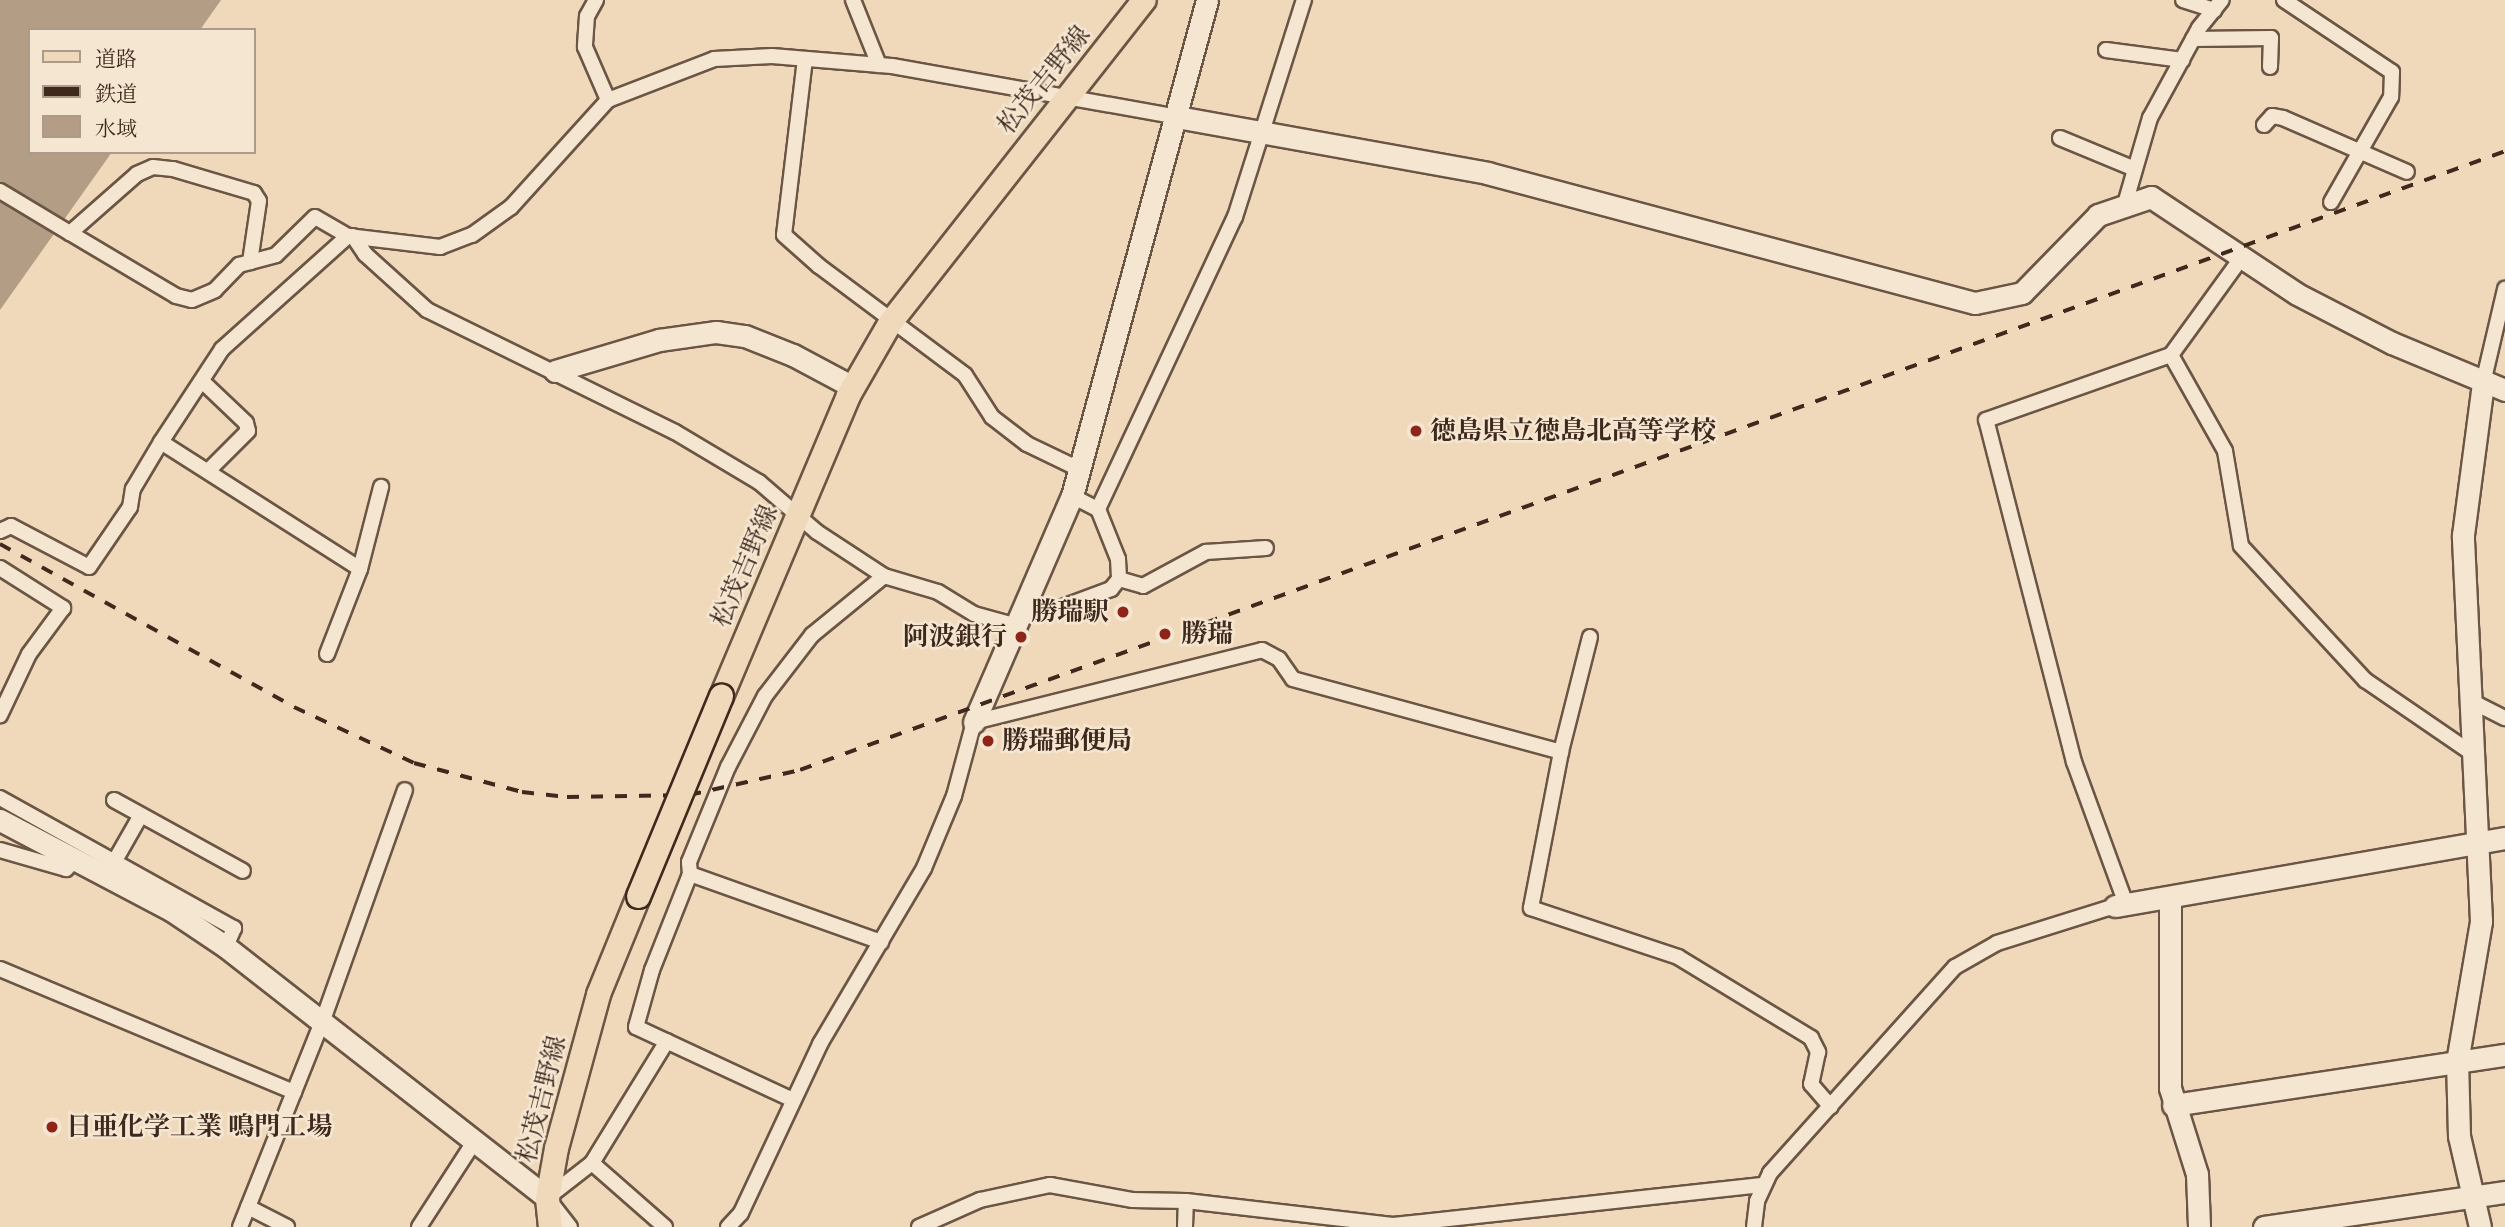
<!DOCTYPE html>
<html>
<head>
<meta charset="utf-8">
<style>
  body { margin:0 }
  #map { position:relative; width:2505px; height:1227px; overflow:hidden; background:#efd9ba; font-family:"EB Garamond","Noto Serif JP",serif }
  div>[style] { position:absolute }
  .water>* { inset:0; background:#b39d85 }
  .roads { filter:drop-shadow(2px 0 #6b5544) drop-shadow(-2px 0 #6b5544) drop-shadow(0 2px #6b5544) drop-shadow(0 -2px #6b5544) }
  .street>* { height:14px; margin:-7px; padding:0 7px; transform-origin:7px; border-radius:7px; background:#f5e6d2 }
  .secondary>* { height:21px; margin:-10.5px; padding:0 10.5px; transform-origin:10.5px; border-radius:10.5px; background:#f5e6d2 }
  .primary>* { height:23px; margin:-11.5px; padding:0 11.5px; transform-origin:11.5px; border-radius:11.5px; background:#efd9ba }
  .rail>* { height:3.5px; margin-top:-1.75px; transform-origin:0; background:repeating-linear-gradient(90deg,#3f291d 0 12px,transparent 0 24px) }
  .bridges { filter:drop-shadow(2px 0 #3f291d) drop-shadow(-2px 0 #3f291d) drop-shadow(0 2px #3f291d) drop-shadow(0 -2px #3f291d) }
  .primary-bridge>* { height:23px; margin:-11.5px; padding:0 11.5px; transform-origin:11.5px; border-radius:11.5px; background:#efd9ba }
  .dots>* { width:19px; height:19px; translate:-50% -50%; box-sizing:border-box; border:4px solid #f5e6d2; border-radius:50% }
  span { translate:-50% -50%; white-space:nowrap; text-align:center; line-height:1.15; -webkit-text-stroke:5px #f5e6d2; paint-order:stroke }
  .street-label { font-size:26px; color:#3f291d }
  .poi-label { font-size:26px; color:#3f291d; font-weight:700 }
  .left { translate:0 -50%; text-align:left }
  .right { translate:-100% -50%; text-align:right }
  .legend { position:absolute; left:28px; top:28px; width:228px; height:126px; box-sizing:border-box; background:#f5e6d2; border:2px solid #ac9a8a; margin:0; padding:9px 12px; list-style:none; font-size:21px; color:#3f291d }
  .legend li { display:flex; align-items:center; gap:14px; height:35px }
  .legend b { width:35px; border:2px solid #ac9a8a }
</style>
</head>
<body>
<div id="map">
  <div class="water">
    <i style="clip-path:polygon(0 0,221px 0,200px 30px,30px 30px,30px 152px,112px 152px,0 310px)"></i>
  </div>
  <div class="roads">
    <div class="street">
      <i style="left:596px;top:0;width:18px;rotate:119deg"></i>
      <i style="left:587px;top:16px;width:31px;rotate:94deg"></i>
      <i style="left:585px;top:47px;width:58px;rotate:66.5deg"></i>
      <i style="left:853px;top:0;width:70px;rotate:68.2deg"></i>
      <i style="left:2183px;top:0;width:33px;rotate:18deg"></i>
      <i style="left:2284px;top:0;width:130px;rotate:33.7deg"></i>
      <i style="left:2392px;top:72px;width:25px;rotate:92deg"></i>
      <i style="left:2391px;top:97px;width:121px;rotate:119.7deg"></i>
      <i style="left:2193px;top:39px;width:78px;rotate:-0.7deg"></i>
      <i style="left:2271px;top:38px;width:29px;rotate:92deg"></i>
      <i style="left:2106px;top:50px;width:77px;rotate:7.5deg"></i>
      <i style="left:805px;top:59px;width:177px;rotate:96.8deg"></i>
      <i style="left:784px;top:235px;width:47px;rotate:41.5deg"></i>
      <i style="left:819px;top:266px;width:182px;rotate:36.7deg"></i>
      <i style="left:965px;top:375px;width:50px;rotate:57.3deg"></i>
      <i style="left:992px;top:417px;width:44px;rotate:37.6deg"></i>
      <i style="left:1027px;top:444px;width:58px;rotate:25.7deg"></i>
      <i style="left:2264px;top:125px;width:12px;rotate:-48deg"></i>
      <i style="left:2272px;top:116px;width:11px;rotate:10deg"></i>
      <i style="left:2283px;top:118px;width:135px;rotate:23.5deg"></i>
      <i style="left:2060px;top:138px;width:81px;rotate:22.5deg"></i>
      <i style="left:0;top:191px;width:82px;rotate:31deg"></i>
      <i style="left:70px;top:233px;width:89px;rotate:-41.4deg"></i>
      <i style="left:137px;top:174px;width:17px;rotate:-24deg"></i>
      <i style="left:153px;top:167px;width:20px;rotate:6deg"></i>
      <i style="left:173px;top:169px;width:84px;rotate:16.5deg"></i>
      <i style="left:254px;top:193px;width:9px;rotate:58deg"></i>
      <i style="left:259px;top:201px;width:62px;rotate:98.4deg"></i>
      <i style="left:2125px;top:204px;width:90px;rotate:-73.8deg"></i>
      <i style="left:2150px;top:118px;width:102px;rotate:-61.4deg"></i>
      <i style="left:2199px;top:28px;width:36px;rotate:-51deg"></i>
      <i style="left:70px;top:233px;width:123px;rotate:30.7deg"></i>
      <i style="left:176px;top:296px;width:16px;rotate:14deg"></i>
      <i style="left:192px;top:300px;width:25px;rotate:-23deg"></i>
      <i style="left:215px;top:290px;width:35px;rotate:-46deg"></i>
      <i style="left:239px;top:265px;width:38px;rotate:-15deg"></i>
      <i style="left:276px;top:255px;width:54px;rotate:-44.3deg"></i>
      <i style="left:315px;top:217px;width:38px;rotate:30deg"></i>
      <i style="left:348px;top:236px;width:93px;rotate:6.8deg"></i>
      <i style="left:440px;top:247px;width:34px;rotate:-21deg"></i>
      <i style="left:472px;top:235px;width:48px;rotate:-35.7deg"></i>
      <i style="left:511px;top:207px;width:144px;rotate:-47.8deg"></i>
      <i style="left:608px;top:100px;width:114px;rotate:-21.1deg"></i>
      <i style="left:714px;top:59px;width:58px;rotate:-3deg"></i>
      <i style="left:772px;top:56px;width:120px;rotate:4.8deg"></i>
      <i style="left:892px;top:66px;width:290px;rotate:10.1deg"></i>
      <i style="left:353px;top:236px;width:22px;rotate:56deg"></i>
      <i style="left:365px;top:254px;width:84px;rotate:42.1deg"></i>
      <i style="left:427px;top:310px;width:276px;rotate:26.2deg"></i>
      <i style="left:675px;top:432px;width:98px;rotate:30.8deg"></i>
      <i style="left:759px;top:482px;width:77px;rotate:40.8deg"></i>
      <i style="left:817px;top:532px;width:80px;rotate:33.3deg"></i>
      <i style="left:884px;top:576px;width:56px;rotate:16.5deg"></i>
      <i style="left:938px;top:592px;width:42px;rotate:31.4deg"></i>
      <i style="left:974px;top:614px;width:46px;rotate:15.3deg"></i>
      <i style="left:2171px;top:355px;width:110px;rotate:60.6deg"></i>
      <i style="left:2225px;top:451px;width:96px;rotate:80.4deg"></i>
      <i style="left:2241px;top:546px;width:183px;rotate:47.2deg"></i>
      <i style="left:2365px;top:680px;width:131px;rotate:34.4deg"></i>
      <i style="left:203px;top:382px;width:59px;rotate:43.6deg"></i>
      <i style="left:246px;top:423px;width:8px;rotate:76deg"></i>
      <i style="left:248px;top:431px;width:55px;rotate:135deg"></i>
      <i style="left:2483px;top:383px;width:97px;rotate:-76.8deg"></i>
      <i style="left:161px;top:442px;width:236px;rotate:32.5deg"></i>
      <i style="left:1072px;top:496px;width:29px;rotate:27deg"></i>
      <i style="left:1098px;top:509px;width:54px;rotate:68.2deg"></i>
      <i style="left:1118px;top:559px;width:20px;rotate:87deg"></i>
      <i style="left:1098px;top:509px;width:323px;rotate:-64.9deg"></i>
      <i style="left:1235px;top:217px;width:228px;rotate:-72.4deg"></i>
      <i style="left:0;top:531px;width:12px;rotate:-24deg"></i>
      <i style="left:11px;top:526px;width:88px;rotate:27.7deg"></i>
      <i style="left:89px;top:567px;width:73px;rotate:-55.7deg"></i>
      <i style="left:130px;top:507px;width:18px;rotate:-81deg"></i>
      <i style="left:133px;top:489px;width:55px;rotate:-59.2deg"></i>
      <i style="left:161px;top:442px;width:111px;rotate:-56.7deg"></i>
      <i style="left:222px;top:349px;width:169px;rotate:-41.9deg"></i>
      <i style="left:0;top:568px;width:75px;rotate:32.4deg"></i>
      <i style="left:63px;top:608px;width:57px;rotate:126.5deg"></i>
      <i style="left:29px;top:654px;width:68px;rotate:115.4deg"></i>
      <i style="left:1028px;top:606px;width:29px;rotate:6deg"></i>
      <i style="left:1057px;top:609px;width:58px;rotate:-20.3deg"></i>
      <i style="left:1111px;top:589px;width:13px;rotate:-51deg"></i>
      <i style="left:1119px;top:579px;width:25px;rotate:16deg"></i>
      <i style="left:1143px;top:586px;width:72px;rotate:-28.4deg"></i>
      <i style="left:1206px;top:552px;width:60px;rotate:-3.8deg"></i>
      <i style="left:1590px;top:637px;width:119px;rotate:104.2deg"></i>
      <i style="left:1561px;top:752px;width:159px;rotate:100.9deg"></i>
      <i style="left:1531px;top:908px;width:155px;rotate:18.4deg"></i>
      <i style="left:1678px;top:957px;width:156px;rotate:31.3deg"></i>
      <i style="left:1811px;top:1038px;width:16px;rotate:63deg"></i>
      <i style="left:1818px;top:1052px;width:33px;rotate:102deg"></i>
      <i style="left:1811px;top:1084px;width:30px;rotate:49deg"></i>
      <i style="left:327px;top:654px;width:91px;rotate:-68.8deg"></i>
      <i style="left:360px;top:569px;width:85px;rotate:-75.6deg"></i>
      <i style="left:2473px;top:702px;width:36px;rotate:27deg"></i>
      <i style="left:0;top:798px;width:268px;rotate:29.1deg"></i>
      <i style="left:234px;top:928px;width:21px;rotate:113deg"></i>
      <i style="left:114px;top:800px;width:147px;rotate:28.8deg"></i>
      <i style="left:0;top:850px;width:69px;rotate:16.1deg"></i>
      <i style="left:66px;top:869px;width:14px;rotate:-45deg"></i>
      <i style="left:113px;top:864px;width:56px;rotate:-60.3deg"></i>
      <i style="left:690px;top:874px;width:203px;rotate:19.6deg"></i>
      <i style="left:2126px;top:904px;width:151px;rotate:-110.1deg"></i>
      <i style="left:2074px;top:762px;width:353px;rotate:-104.4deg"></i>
      <i style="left:1986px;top:420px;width:196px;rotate:-19.4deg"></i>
      <i style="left:2171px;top:355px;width:121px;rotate:-54.1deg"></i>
      <i style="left:0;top:969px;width:319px;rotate:22.7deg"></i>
      <i style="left:793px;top:1100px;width:173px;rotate:-155.1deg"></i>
      <i style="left:636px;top:1027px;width:59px;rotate:-74.3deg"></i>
      <i style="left:652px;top:970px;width:103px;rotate:-68.4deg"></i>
      <i style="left:690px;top:874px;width:12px;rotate:-95deg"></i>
      <i style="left:689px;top:862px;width:103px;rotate:-67.7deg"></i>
      <i style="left:728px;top:767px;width:80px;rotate:-62.5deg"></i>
      <i style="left:765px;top:696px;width:77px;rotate:-52.4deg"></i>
      <i style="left:812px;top:635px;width:93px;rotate:-39.3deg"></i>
      <i style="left:592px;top:1163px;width:97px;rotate:41.2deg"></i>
      <i style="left:248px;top:1207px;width:44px;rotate:27.1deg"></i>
      <i style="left:240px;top:1227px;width:223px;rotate:-68.2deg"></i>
      <i style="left:323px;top:1020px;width:244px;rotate:-70.4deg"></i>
      <i style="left:419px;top:1227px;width:105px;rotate:-57.1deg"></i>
      <i style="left:570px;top:1227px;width:37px;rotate:-128deg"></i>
      <i style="left:547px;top:1198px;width:57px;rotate:-37.9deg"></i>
      <i style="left:592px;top:1163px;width:143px;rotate:-58.4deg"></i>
      <i style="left:728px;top:1227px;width:19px;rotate:-47deg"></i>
      <i style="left:741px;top:1213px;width:187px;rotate:-64.9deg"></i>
      <i style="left:820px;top:1044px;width:204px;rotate:-59.4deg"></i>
      <i style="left:924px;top:868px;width:78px;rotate:-67.4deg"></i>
      <i style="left:954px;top:796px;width:77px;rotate:-74.9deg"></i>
      <i style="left:974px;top:722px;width:297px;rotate:-14deg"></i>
      <i style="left:1262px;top:650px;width:19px;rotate:28deg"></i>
      <i style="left:1279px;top:659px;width:24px;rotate:55deg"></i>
      <i style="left:1293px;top:679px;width:278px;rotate:15.2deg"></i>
      <i style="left:919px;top:1227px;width:67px;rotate:-23.9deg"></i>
      <i style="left:980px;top:1200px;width:72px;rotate:-12.1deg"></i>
      <i style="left:1050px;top:1185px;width:83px;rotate:10.4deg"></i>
      <i style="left:1132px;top:1200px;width:54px;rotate:1.1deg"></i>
      <i style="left:1186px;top:1201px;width:208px;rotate:6.6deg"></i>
      <i style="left:1393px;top:1225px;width:371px;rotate:-6.2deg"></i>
      <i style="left:1185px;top:1227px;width:26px;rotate:-88deg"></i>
      <i style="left:1754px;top:1227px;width:26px;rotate:-83deg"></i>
      <i style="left:1757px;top:1201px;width:31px;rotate:-65deg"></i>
      <i style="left:1770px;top:1173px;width:277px;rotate:-48.1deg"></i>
      <i style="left:1955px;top:967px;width:48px;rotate:-29.7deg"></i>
      <i style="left:1997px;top:943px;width:124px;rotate:-17.4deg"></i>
    </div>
    <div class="secondary">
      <i style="left:1177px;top:117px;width:315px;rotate:10.2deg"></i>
      <i style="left:1487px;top:173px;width:505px;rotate:14.92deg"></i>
      <i style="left:1975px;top:303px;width:48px;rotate:-12deg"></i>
      <i style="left:2022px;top:293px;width:109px;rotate:-45.7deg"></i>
      <i style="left:2098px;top:215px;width:56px;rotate:-18.8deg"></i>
      <i style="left:2151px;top:197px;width:175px;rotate:33.6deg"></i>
      <i style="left:2297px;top:294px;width:107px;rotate:27.3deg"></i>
      <i style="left:2392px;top:343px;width:122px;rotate:22.6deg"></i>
      <i style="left:555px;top:371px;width:109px;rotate:-16.6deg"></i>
      <i style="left:659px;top:340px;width:58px;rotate:-8deg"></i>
      <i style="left:716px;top:332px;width:29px;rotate:8deg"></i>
      <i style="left:745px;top:336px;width:52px;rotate:21.6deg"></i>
      <i style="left:793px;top:355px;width:68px;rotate:28.1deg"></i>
      <i style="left:974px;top:722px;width:246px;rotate:-66.6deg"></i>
      <i style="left:1072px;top:496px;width:514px;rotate:-74.77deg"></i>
      <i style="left:0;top:820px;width:193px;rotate:27.8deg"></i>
      <i style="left:171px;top:910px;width:66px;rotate:33.9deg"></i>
      <i style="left:226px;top:947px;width:407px;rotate:38deg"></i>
      <i style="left:2170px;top:898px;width:190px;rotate:90deg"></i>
      <i style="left:2170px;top:1088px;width:90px;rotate:72.6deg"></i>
      <i style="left:2197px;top:1174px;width:53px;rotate:87.8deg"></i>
      <i style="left:2115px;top:906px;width:396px;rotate:-9.9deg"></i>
      <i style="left:2173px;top:1105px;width:336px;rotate:-8.6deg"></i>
      <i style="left:2264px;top:1227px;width:244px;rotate:-8.3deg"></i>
      <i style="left:2480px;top:1227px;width:93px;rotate:-103deg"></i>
      <i style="left:2459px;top:1136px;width:74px;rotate:-91.5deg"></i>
      <i style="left:2457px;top:1062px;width:143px;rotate:-80.3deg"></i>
      <i style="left:2481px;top:921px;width:386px;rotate:-92.7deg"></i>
      <i style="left:2463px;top:535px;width:153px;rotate:-82.5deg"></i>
    </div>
    <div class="primary">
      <i style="left:721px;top:696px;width:327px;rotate:-67.1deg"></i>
      <i style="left:848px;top:395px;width:84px;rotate:-60.1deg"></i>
      <i style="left:890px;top:322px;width:410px;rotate:-51.8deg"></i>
      <i style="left:550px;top:1227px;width:29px;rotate:-96deg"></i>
      <i style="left:547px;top:1198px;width:51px;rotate:-79.8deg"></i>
      <i style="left:556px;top:1148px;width:160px;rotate:-74.7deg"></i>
      <i style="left:598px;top:994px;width:106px;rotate:-67.8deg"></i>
    </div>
  </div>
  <div class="rail">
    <i style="left:0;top:544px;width:336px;rotate:29deg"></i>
    <i style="left:294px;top:707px;width:132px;rotate:25deg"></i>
    <i style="left:414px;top:763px;width:112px;rotate:15deg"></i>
    <i style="left:522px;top:792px;width:45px;rotate:6.3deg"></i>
    <i style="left:567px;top:797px;width:122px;rotate:-0.9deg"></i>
    <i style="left:689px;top:795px;width:114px;rotate:-12.7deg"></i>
    <i style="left:800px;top:770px;width:1814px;rotate:-19.95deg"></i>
  </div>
  <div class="bridges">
    <div class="primary-bridge">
      <i style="left:638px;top:896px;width:217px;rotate:-67.5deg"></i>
    </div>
  </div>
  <div class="dots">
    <i style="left:1416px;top:431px;background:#8f2418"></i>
    <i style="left:1123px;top:612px;background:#8f2418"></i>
    <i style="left:1165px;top:634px;background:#8f2418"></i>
    <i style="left:1021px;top:637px;background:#8f2418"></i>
    <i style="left:988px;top:741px;background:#8f2418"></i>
    <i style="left:52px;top:1127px;background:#8f2418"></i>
  </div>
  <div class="street-label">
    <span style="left:1044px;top:80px;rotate:-51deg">松茂吉野線</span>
    <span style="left:745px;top:566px;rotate:-67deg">松茂吉野線</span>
    <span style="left:542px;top:1099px;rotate:-76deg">松茂吉野線</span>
  </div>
  <div class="poi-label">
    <span class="left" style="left:1430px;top:431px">徳島県立徳島北高等学校</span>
    <span class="right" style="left:1109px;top:612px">勝瑞駅</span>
    <span class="left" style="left:1181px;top:634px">勝瑞</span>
    <span class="right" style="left:1007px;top:637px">阿波銀行</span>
    <span class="left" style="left:1002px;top:741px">勝瑞郵便局</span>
    <span class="left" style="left:66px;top:1127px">日亜化学工業 鳴門工場</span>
  </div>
  <ul class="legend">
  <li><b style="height:9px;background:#efd9ba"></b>道路</li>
  <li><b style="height:9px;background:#3f291d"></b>鉄道</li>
  <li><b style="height:19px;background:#b39d85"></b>水域</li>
  </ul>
</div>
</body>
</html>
